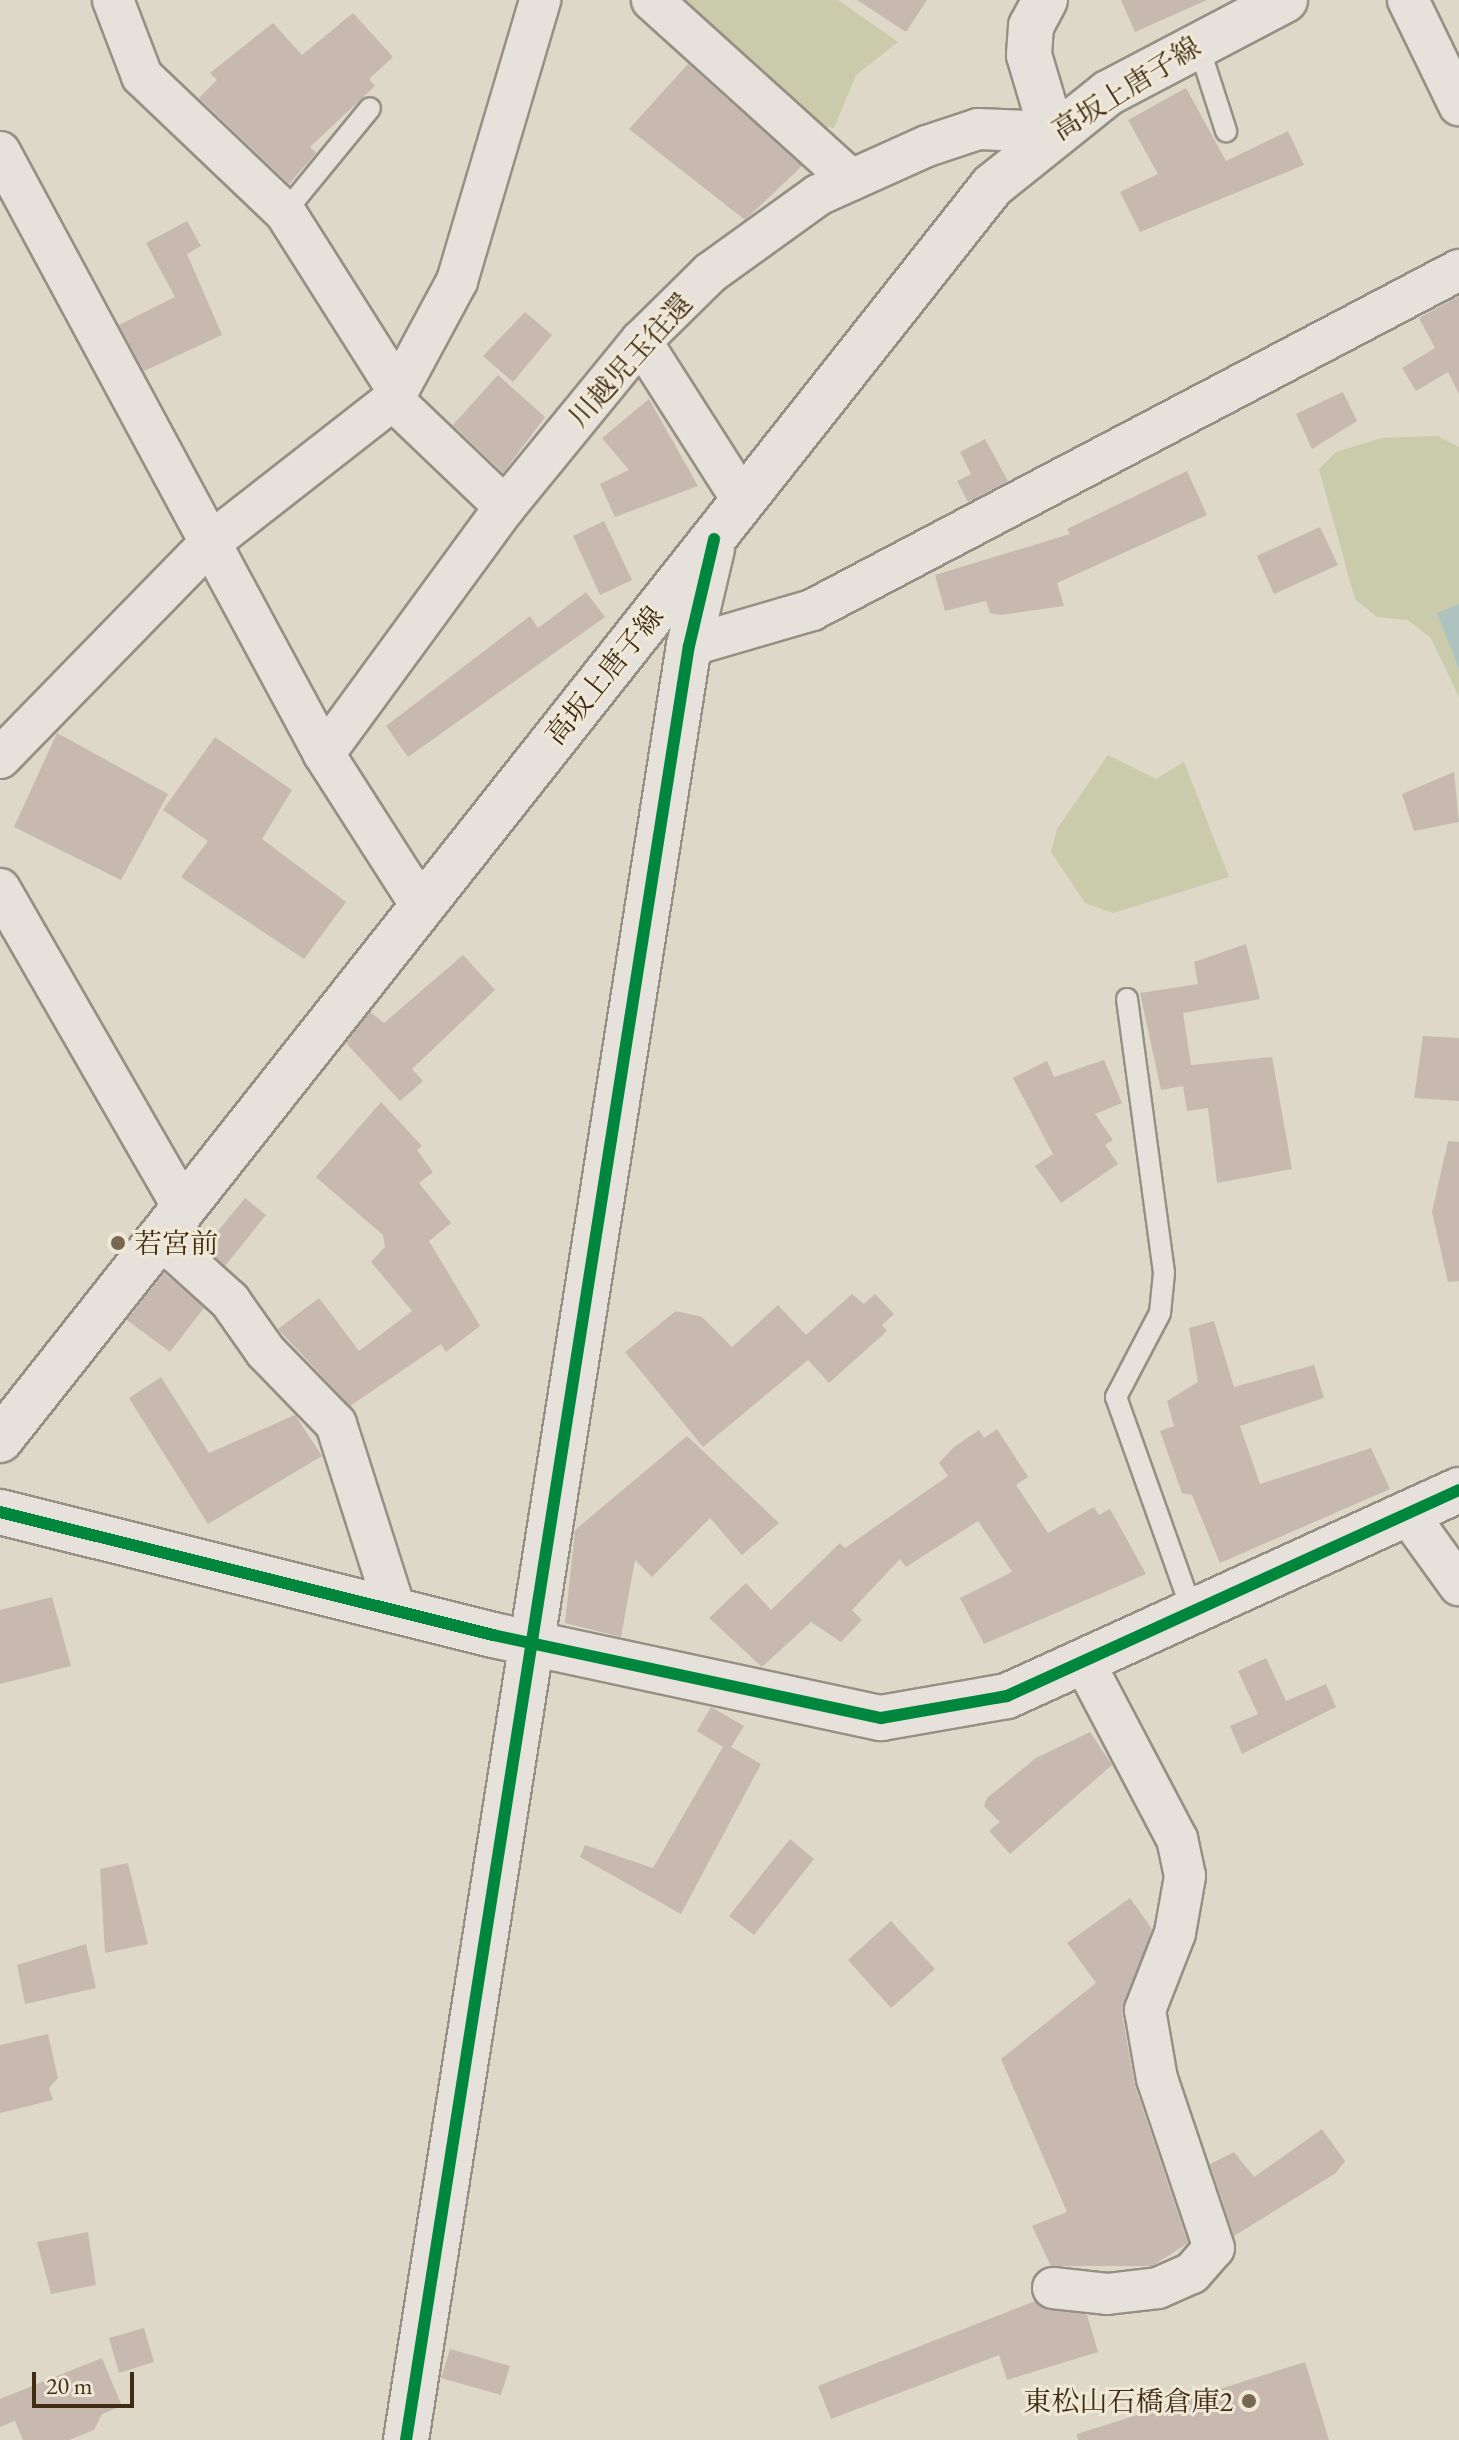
<!DOCTYPE html>
<html>
<head>
<meta charset="utf-8">
<style>
  body { margin:0 }
  #map { position:relative; width:1459px; height:2440px; overflow:hidden; background:#ded8c8; font-family:"EB Garamond","Noto Serif JP",serif }
  div>[style] { position:absolute }
  .green>* { inset:0; background:#c9cbaa }
  .water>* { inset:0; background:#aec2bf }
  .building>* { inset:0; background:#c7b9af }
  .roads { filter:drop-shadow(2px 0 #969084) drop-shadow(-2px 0 #969084) drop-shadow(0 2px #969084) drop-shadow(0 -2px #969084) }
  .lane>* { height:20px; margin:-10px; padding:0 10px; transform-origin:10px; border-radius:10px; background:#e6e2db }
  .street>* { height:40px; margin:-20px; padding:0 20px; transform-origin:20px; border-radius:20px; background:#e6e2db }
  .secondary>* { height:44px; margin:-22px; padding:0 22px; transform-origin:22px; border-radius:22px; background:#e6e2db }
  .cycleway>* { height:12px; margin:-6px; padding:0 6px; transform-origin:6px; border-radius:6px; background:#00873e }
  .dots>* { width:22px; height:22px; translate:-50% -50%; box-sizing:border-box; border:4px solid #efe8d6; border-radius:50% }
  span { translate:-50% -50%; white-space:nowrap; text-align:center; line-height:1.15; -webkit-text-stroke:6px #efe8d6; paint-order:stroke }
  .street-label { font-size:28px; color:#412b13 }
  .poi-label { font-size:28px; color:#412b13 }
  .left { translate:0 -50%; text-align:left }
  .right { translate:-100% -50%; text-align:right }
  .scale { position:absolute; left:32px; top:2372px; width:102px; height:36px; box-sizing:border-box; border:4px solid #412b13; border-top:0; padding-left:10px; font-size:24px; line-height:28px; white-space:nowrap; color:#412b13; -webkit-text-stroke:6px #efe8d6; paint-order:stroke }
</style>
</head>
<body>
<div id="map">
  <div class="green">
    <i style="clip-path:polygon(669px 0,838px 0,898px 42px,856px 75px,834px 128px,814px 125px)"></i>
    <i style="clip-path:polygon(1437px 436px,1459px 447px,1459px 697px,1431px 638px,1408px 620px,1377px 617px,1355px 599px,1319px 469px,1336px 452px,1382px 438px)"></i>
    <i style="clip-path:polygon(1108px 755px,1156px 779px,1184px 762px,1229px 877px,1113px 913px,1085px 903px,1051px 852px,1057px 829px)"></i>
  </div>
  <div class="water">
    <i style="clip-path:polygon(1459px 604px,1459px 669px,1437px 613px)"></i>
  </div>
  <div class="building">
    <i style="clip-path:polygon(857px 0,927px 0,906px 32px)"></i>
    <i style="clip-path:polygon(1121px 0,1207px 0,1135px 32px)"></i>
    <i style="clip-path:polygon(353px 13px,393px 57px,369px 79px,375px 86px,310px 147px,316px 153px,289px 184px,199px 98px,217px 80px,210px 73px,273px 23px,302px 55px)"></i>
    <i style="clip-path:polygon(688px 64px,802px 166px,745px 220px,629px 129px)"></i>
    <i style="clip-path:polygon(1186px 88px,1226px 161px,1288px 131px,1304px 165px,1140px 232px,1120px 192px,1158px 174px,1128px 120px)"></i>
    <i style="clip-path:polygon(187px 221px,201px 246px,187px 254px,222px 335px,144px 371px,119px 325px,175px 297px,146px 243px)"></i>
    <i style="clip-path:polygon(1459px 296px,1459px 394px,1448px 372px,1416px 391px,1402px 368px,1435px 348px,1419px 318px)"></i>
    <i style="clip-path:polygon(525px 312px,552px 335px,513px 382px,483px 356px)"></i>
    <i style="clip-path:polygon(498px 375px,545px 417px,503px 473px,453px 425px)"></i>
    <i style="clip-path:polygon(1343px 392px,1357px 421px,1312px 449px,1296px 414px)"></i>
    <i style="clip-path:polygon(649px 399px,698px 486px,615px 517px,600px 484px,629px 470px,602px 438px)"></i>
    <i style="clip-path:polygon(985px 439px,1008px 481px,968px 502px,957px 481px,971px 474px,960px 452px)"></i>
    <i style="clip-path:polygon(1187px 471px,1207px 515px,1057px 583px,1064px 606px,1000px 615px,990px 613px,986px 601px,945px 611px,935px 575px,1070px 534px,1067px 529px)"></i>
    <i style="clip-path:polygon(604px 521px,632px 580px,600px 595px,573px 536px)"></i>
    <i style="clip-path:polygon(1320px 527px,1338px 565px,1274px 594px,1257px 556px)"></i>
    <i style="clip-path:polygon(586px 592px,605px 617px,408px 757px,386px 726px,530px 616px,538px 628px)"></i>
    <i style="clip-path:polygon(57px 733px,168px 794px,121px 880px,14px 827px)"></i>
    <i style="clip-path:polygon(215px 737px,292px 790px,262px 839px,346px 902px,304px 959px,181px 877px,208px 841px,163px 810px)"></i>
    <i style="clip-path:polygon(1454px 772px,1459px 822px,1414px 831px,1402px 794px)"></i>
    <i style="clip-path:polygon(1246px 944px,1260px 999px,1183px 1013px,1191px 1065px,1272px 1057px,1292px 1169px,1217px 1183px,1208px 1108px,1187px 1111px,1183px 1086px,1161px 1090px,1140px 993px,1198px 984px,1194px 962px)"></i>
    <i style="clip-path:polygon(463px 955px,495px 990px,412px 1069px,423px 1081px,400px 1101px,346px 1043px,370px 1012px,384px 1023px)"></i>
    <i style="clip-path:polygon(1423px 1036px,1459px 1038px,1459px 1101px,1414px 1098px)"></i>
    <i style="clip-path:polygon(1104px 1060px,1122px 1103px,1095px 1114px,1113px 1140px,1105px 1145px,1118px 1164px,1061px 1203px,1035px 1166px,1053px 1154px,1013px 1078px,1047px 1061px,1054px 1077px)"></i>
    <i style="clip-path:polygon(381px 1102px,422px 1146px,417px 1150px,433px 1172px,419px 1183px,451px 1223px,429px 1241px,480px 1326px,446px 1352px,441px 1344px,350px 1406px,278px 1329px,319px 1298px,359px 1351px,412px 1311px,371px 1262px,385px 1247px,383px 1235px,316px 1177px)"></i>
    <i style="clip-path:polygon(1448px 1141px,1459px 1142px,1459px 1281px,1448px 1282px,1432px 1212px)"></i>
    <i style="clip-path:polygon(245px 1198px,266px 1215px,225px 1266px,205px 1247px)"></i>
    <i style="clip-path:polygon(164px 1273px,204px 1308px,170px 1352px,127px 1320px)"></i>
    <i style="clip-path:polygon(852px 1294px,864px 1304px,875px 1294px,894px 1314px,882px 1325px,887px 1331px,829px 1383px,808px 1360px,703px 1447px,625px 1352px,676px 1311px,702px 1317px,732px 1347px,778px 1305px,806px 1335px)"></i>
    <i style="clip-path:polygon(1214px 1321px,1234px 1387px,1314px 1365px,1324px 1398px,1240px 1426px,1260px 1484px,1371px 1448px,1390px 1489px,1220px 1563px,1192px 1495px,1182px 1493px,1160px 1431px,1174px 1426px,1167px 1401px,1198px 1382px,1189px 1328px)"></i>
    <i style="clip-path:polygon(161px 1377px,209px 1453px,295px 1415px,322px 1456px,208px 1524px,129px 1398px)"></i>
    <i style="clip-path:polygon(997px 1429px,1028px 1477px,1016px 1485px,1048px 1533px,1094px 1507px,1099px 1515px,1110px 1509px,1146px 1574px,984px 1644px,960px 1598px,1012px 1572px,978px 1521px,906px 1567px,900px 1559px,852px 1610px,862px 1620px,841px 1642px,811px 1622px,762px 1667px,709px 1618px,746px 1583px,771px 1610px,840px 1543px,845px 1548px,948px 1476px,939px 1463px,954px 1447px,979px 1430px,984px 1438px)"></i>
    <i style="clip-path:polygon(687px 1436px,779px 1523px,742px 1555px,710px 1518px,652px 1577px,635px 1560px,621px 1637px,565px 1623px,575px 1530px)"></i>
    <i style="clip-path:polygon(52px 1597px,71px 1666px,0 1684px,0 1610px)"></i>
    <i style="clip-path:polygon(1266px 1658px,1286px 1701px,1326px 1684px,1336px 1707px,1242px 1754px,1230px 1726px,1258px 1714px,1238px 1671px)"></i>
    <i style="clip-path:polygon(711px 1707px,744px 1726px,731px 1747px,761px 1764px,681px 1914px,580px 1857px,585px 1845px,653px 1868px,723px 1747px,697px 1731px)"></i>
    <i style="clip-path:polygon(1090px 1732px,1112px 1765px,1010px 1854px,989px 1831px,1000px 1822px,984px 1806px,987px 1798px,1036px 1758px)"></i>
    <i style="clip-path:polygon(790px 1839px,814px 1859px,754px 1935px,729px 1916px)"></i>
    <i style="clip-path:polygon(128px 1863px,148px 1944px,105px 1953px,100px 1869px)"></i>
    <i style="clip-path:polygon(1130px 1898px,1152px 1929px,1122px 2014px,1135px 2086px,1188px 2243px,1152px 2266px,1051px 2266px,1032px 2226px,1067px 2212px,1001px 2059px,1096px 1983px,1067px 1943px)"></i>
    <i style="clip-path:polygon(891px 1921px,935px 1969px,891px 2008px,848px 1960px)"></i>
    <i style="clip-path:polygon(86px 1944px,96px 1988px,25px 2004px,17px 1965px)"></i>
    <i style="clip-path:polygon(48px 2034px,58px 2078px,49px 2088px,53px 2100px,0 2113px,0 2045px)"></i>
    <i style="clip-path:polygon(1322px 2129px,1345px 2161px,1336px 2173px,1234px 2236px,1210px 2164px,1234px 2152px,1254px 2177px)"></i>
    <i style="clip-path:polygon(88px 2232px,96px 2285px,51px 2294px,37px 2242px)"></i>
    <i style="clip-path:polygon(1035px 2301px,1087px 2315px,1098px 2352px,1007px 2380px,999px 2355px,831px 2419px,818px 2386px)"></i>
    <i style="clip-path:polygon(144px 2328px,154px 2362px,119px 2373px,109px 2338px)"></i>
    <i style="clip-path:polygon(450px 2349px,510px 2366px,501px 2395px,441px 2378px)"></i>
    <i style="clip-path:polygon(102px 2358px,122px 2406px,102px 2414px,94px 2430px,69px 2440px,23px 2440px,15px 2421px,0 2427px,0 2399px)"></i>
    <i style="clip-path:polygon(1305px 2362px,1329px 2440px,1078px 2440px,1077px 2434px)"></i>
  </div>
  <div class="roads">
    <div class="lane">
      <i style="left:1197px;top:41px;width:95px;rotate:72.1deg"></i>
      <i style="left:285px;top:212px;width:134px;rotate:-50.7deg"></i>
      <i style="left:1127px;top:999px;width:276px;rotate:82.3deg"></i>
      <i style="left:1164px;top:1273px;width:40px;rotate:95.7deg"></i>
      <i style="left:1160px;top:1313px;width:95px;rotate:117.6deg"></i>
      <i style="left:1116px;top:1397px;width:224px;rotate:70.4deg"></i>
    </div>
    <div class="street">
      <i style="left:113px;top:0;width:81px;rotate:69.1deg"></i>
      <i style="left:142px;top:76px;width:197px;rotate:43.6deg"></i>
      <i style="left:285px;top:212px;width:212px;rotate:57.7deg"></i>
      <i style="left:652px;top:0;width:268px;rotate:42.1deg"></i>
      <i style="left:1408px;top:0;width:117px;rotate:64.1deg"></i>
      <i style="left:0;top:152px;width:684px;rotate:61.71deg"></i>
      <i style="left:324px;top:754px;width:178px;rotate:57.4deg"></i>
      <i style="left:641px;top:341px;width:190px;rotate:57.5deg"></i>
      <i style="left:393px;top:400px;width:155px;rotate:43.7deg"></i>
      <i style="left:689px;top:646px;width:128px;rotate:-16.3deg"></i>
      <i style="left:812px;top:610px;width:731px;rotate:-27.72deg"></i>
      <i style="left:324px;top:754px;width:306px;rotate:-53.8deg"></i>
      <i style="left:505px;top:507px;width:215px;rotate:-50.7deg"></i>
      <i style="left:641px;top:341px;width:97px;rotate:-44.6deg"></i>
      <i style="left:710px;top:273px;width:133px;rotate:-35.8deg"></i>
      <i style="left:818px;top:195px;width:120px;rotate:-24.2deg"></i>
      <i style="left:927px;top:146px;width:54px;rotate:-18.4deg"></i>
      <i style="left:978px;top:129px;width:74px;rotate:2.3deg"></i>
      <i style="left:0;top:758px;width:302px;rotate:-45.7deg"></i>
      <i style="left:211px;top:542px;width:231px;rotate:-38deg"></i>
      <i style="left:393px;top:400px;width:135px;rotate:-61.7deg"></i>
      <i style="left:457px;top:281px;width:293px;rotate:-73.5deg"></i>
      <i style="left:0;top:889px;width:367px;rotate:60.1deg"></i>
      <i style="left:159px;top:1237px;width:96px;rotate:42deg"></i>
      <i style="left:230px;top:1301px;width:62px;rotate:54.8deg"></i>
      <i style="left:266px;top:1352px;width:100px;rotate:45.8deg"></i>
      <i style="left:336px;top:1424px;width:197px;rotate:72.3deg"></i>
      <i style="left:1407px;top:1513px;width:89px;rotate:54.2deg"></i>
      <i style="left:1053px;top:2288px;width:54px;rotate:6.3deg"></i>
      <i style="left:1107px;top:2294px;width:51px;rotate:-6.7deg"></i>
      <i style="left:1158px;top:2288px;width:37px;rotate:-24deg"></i>
      <i style="left:1192px;top:2273px;width:33px;rotate:-49deg"></i>
      <i style="left:1214px;top:2248px;width:178px;rotate:-108.6deg"></i>
      <i style="left:1157px;top:2079px;width:70px;rotate:-99.9deg"></i>
      <i style="left:1145px;top:2010px;width:83px;rotate:-68.7deg"></i>
      <i style="left:1175px;top:1933px;width:58px;rotate:-80deg"></i>
      <i style="left:1185px;top:1876px;width:38px;rotate:-102deg"></i>
      <i style="left:1177px;top:1839px;width:202px;rotate:-117.7deg"></i>
    </div>
    <div class="secondary">
      <i style="left:1045px;top:0;width:30px;rotate:118deg"></i>
      <i style="left:1031px;top:26px;width:29px;rotate:94deg"></i>
      <i style="left:1029px;top:55px;width:80px;rotate:73.4deg"></i>
      <i style="left:0;top:1440px;width:1599px;rotate:-51.65deg"></i>
      <i style="left:992px;top:186px;width:149px;rotate:-38.7deg"></i>
      <i style="left:1108px;top:93px;width:200px;rotate:-27.7deg"></i>
      <i style="left:0;top:1512px;width:508px;rotate:14.01deg"></i>
      <i style="left:493px;top:1635px;width:397px;rotate:12.1deg"></i>
      <i style="left:881px;top:1718px;width:128px;rotate:-9.9deg"></i>
      <i style="left:1007px;top:1696px;width:497px;rotate:-24.5deg"></i>
      <i style="left:406px;top:2440px;width:1816px;rotate:-81.04deg"></i>
      <i style="left:689px;top:646px;width:100px;rotate:-76.7deg"></i>
    </div>
  </div>
  <div class="cycleway">
    <i style="left:0;top:1512px;width:508px;rotate:14.01deg"></i>
    <i style="left:493px;top:1635px;width:397px;rotate:12.1deg"></i>
    <i style="left:881px;top:1718px;width:128px;rotate:-9.9deg"></i>
    <i style="left:1007px;top:1696px;width:497px;rotate:-24.5deg"></i>
    <i style="left:406px;top:2440px;width:1816px;rotate:-81.04deg"></i>
    <i style="left:689px;top:646px;width:110px;rotate:-76.8deg"></i>
  </div>
  <div class="dots">
    <i style="left:118px;top:1243px;background:#786852"></i>
    <i style="left:1249px;top:2401px;background:#786852"></i>
  </div>
  <div class="street-label">
    <span style="left:1126px;top:88px;rotate:-32deg">高坂上唐子線</span>
    <span style="left:630px;top:360px;rotate:-48deg">川越児玉往還</span>
    <span style="left:604px;top:675px;rotate:-51deg">高坂上唐子線</span>
  </div>
  <div class="poi-label">
    <span class="left" style="left:134px;top:1243px">若宮前</span>
    <span class="right" style="left:1233px;top:2401px">東松山石橋倉庫2</span>
  </div>
  <div class="scale">20 m</div>
</div>
</body>
</html>
